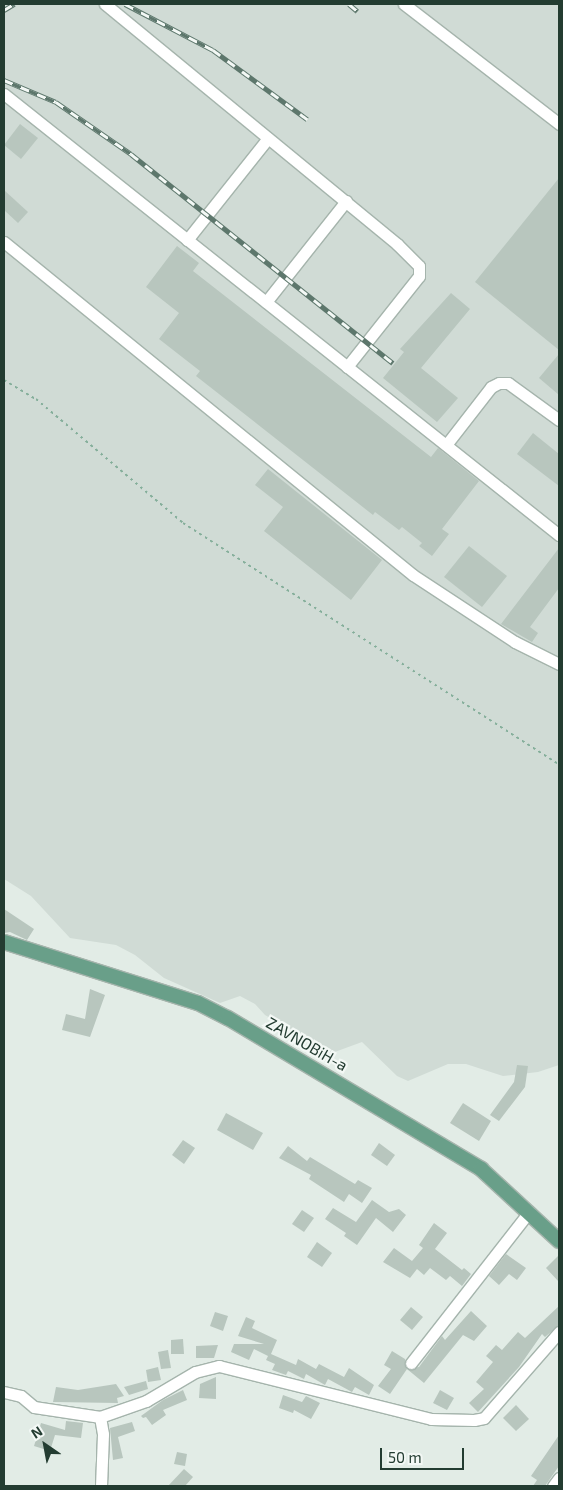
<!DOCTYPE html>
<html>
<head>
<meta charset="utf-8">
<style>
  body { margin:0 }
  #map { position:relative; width:563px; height:1490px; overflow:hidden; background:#e2ece6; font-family:"Exo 2",sans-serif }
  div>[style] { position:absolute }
  .built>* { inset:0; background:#d0dbd5 }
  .building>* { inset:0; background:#b8c6be }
  .path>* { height:2px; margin-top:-1px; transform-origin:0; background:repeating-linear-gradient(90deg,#84ae9a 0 2.5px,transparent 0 6.5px) }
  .roads { filter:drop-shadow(1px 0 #a5b4ac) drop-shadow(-1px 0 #a5b4ac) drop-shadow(0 1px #a5b4ac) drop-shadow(0 -1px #a5b4ac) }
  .minor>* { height:11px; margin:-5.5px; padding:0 5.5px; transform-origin:5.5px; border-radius:5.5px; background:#fff }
  .major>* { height:14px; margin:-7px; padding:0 7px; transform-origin:7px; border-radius:7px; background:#699f89 }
  .rail>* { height:5px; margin-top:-2.5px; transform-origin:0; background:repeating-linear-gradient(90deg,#f3f8f5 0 9px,#5d776c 0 18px); box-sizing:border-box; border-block:1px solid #5d776c }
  span { translate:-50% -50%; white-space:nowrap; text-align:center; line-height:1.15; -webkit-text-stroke:4.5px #f3f8f5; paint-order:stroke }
  .street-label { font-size:16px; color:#233c31 }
  .frame { position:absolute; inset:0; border:5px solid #233c31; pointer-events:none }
  .north { position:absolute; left:20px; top:1420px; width:50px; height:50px; -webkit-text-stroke:4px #f3f8f5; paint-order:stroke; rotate:327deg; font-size:14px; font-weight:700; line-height:20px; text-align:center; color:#233c31 }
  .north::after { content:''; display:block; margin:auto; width:18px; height:22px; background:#233c31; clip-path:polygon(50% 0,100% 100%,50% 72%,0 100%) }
  .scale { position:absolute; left:380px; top:1448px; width:84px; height:22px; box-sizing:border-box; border:2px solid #233c31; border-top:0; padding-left:6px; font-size:15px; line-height:18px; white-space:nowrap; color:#233c31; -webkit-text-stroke:4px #f3f8f5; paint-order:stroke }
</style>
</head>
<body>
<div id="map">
  <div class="built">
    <i style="clip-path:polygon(4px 4px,559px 4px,559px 1065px,538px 1072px,503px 1076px,466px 1064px,448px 1064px,408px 1081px,397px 1076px,362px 1042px,332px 1053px,265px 1015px,255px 1004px,240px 996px,220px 1003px,164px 978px,135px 955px,116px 945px,70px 938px,31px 896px,4px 879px)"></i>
  </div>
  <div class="building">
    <i style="clip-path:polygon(20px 124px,38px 138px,21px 159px,4px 145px)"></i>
    <i style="clip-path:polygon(559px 178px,559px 350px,475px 282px)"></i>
    <i style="clip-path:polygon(4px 190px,28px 212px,18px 223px,4px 210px)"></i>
    <i style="clip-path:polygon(177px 246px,199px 263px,193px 271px,431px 457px,438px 448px,479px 481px,442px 529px,449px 534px,432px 556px,419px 546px,422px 543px,402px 527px,399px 530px,375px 512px,373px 515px,196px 376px,200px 371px,159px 339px,179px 313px,146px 287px)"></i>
    <i style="clip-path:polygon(451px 293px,470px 309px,421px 368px,458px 398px,437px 422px,383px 378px,404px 352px,400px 349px)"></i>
    <i style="clip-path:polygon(559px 354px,559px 395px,539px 378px)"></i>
    <i style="clip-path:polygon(533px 433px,559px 454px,559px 486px,517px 454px)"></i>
    <i style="clip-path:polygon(268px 469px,382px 560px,351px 600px,264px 531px,283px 507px,255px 485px)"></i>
    <i style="clip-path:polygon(469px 546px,507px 576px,482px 607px,444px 577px)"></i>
    <i style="clip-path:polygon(559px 548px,559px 588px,530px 627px,538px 633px,532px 642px,501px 624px)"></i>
    <i style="clip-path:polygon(4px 909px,34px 929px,27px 940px,10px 932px,4px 933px)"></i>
    <i style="clip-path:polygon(90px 989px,105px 995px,90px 1037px,62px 1030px,66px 1014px,85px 1019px)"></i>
    <i style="clip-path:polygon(517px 1065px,528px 1066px,525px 1087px,499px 1121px,490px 1115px,514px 1082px)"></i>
    <i style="clip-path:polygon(463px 1103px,491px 1121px,479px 1141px,450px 1123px)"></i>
    <i style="clip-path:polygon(226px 1113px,263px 1133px,253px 1150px,217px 1130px)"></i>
    <i style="clip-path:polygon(183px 1140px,195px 1148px,184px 1164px,172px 1155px)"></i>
    <i style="clip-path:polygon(379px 1143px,395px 1155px,387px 1166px,371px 1155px)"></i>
    <i style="clip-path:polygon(288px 1146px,307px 1161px,310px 1157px,355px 1184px,358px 1180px,372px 1188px,362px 1203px,349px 1194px,344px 1202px,309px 1179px,311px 1175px,279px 1158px)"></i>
    <i style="clip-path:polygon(372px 1200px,389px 1212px,399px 1209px,406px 1215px,393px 1232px,376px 1218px,357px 1245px,344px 1236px,346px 1233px,325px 1219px,333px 1208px,356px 1222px)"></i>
    <i style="clip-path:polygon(302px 1210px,314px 1218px,304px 1232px,292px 1224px)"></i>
    <i style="clip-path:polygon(434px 1223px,447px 1233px,435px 1249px,462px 1270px,464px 1268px,471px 1274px,462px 1286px,450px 1276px,446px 1280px,430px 1268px,424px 1275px,417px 1269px,410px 1278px,383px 1262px,394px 1248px,412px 1261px,423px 1248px,419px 1245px)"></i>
    <i style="clip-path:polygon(317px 1242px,332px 1253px,322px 1267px,307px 1257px)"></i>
    <i style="clip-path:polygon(506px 1254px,526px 1268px,517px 1280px,509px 1274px,499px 1285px,489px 1276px)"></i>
    <i style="clip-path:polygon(559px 1255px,559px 1282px,546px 1268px)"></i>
    <i style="clip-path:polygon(559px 1306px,559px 1325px,545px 1337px,542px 1334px,519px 1367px,478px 1412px,469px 1403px,484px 1389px,476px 1382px,493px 1362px,486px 1356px,496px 1345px,502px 1350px,518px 1332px,525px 1338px)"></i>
    <i style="clip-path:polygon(411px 1307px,423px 1317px,412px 1330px,400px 1320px)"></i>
    <i style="clip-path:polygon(471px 1311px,487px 1326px,474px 1341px,463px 1335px,424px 1383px,407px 1369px,390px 1394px,378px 1386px,391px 1369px,384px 1365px,392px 1351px,405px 1359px,407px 1369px,419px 1367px,442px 1336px,445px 1340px)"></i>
    <i style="clip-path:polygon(215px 1312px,228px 1316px,223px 1331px,210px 1326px)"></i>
    <i style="clip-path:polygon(246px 1317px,255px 1321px,252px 1328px,277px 1340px,271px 1354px,296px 1365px,298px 1359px,316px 1369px,319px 1364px,344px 1377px,349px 1368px,374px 1385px,369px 1395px,355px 1387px,352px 1392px,328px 1379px,325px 1385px,306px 1374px,304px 1379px,288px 1371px,286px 1375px,272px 1370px,275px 1364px,266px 1360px,268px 1356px,254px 1349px,249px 1360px,231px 1352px,234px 1344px,264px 1344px,238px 1336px)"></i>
    <i style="clip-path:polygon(183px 1339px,184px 1354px,171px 1354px,171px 1340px)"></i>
    <i style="clip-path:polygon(218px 1345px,214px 1358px,196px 1358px,196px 1346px)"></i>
    <i style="clip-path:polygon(168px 1350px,171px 1368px,161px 1369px,158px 1352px)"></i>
    <i style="clip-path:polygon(158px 1367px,161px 1380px,148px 1382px,146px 1370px)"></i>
    <i style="clip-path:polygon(216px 1377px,216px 1399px,199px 1398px,200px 1384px)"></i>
    <i style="clip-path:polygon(146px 1381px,148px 1389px,129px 1395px,124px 1387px)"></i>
    <i style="clip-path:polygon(116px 1384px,124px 1396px,117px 1398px,118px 1403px,53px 1402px,56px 1387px,78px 1390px)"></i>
    <i style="clip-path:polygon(183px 1390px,187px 1400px,163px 1410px,166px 1415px,152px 1425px,146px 1417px,143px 1418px,141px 1416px,163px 1400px)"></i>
    <i style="clip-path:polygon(440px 1390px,454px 1398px,447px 1410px,433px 1403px)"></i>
    <i style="clip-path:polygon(283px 1395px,302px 1402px,306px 1396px,320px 1403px,311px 1419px,294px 1410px,293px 1413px,279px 1408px)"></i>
    <i style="clip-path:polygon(516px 1405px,529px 1419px,516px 1431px,503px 1418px)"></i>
    <i style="clip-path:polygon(66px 1421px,83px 1423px,81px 1438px,55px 1435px,50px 1451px,34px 1446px,41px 1423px,65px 1430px)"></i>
    <i style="clip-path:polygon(132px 1422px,135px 1431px,118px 1437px,123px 1458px,113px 1460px,110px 1428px)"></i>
    <i style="clip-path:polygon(559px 1435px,559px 1466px,545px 1486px,533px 1486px,537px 1480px,531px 1476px)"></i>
    <i style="clip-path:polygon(177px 1452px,187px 1454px,185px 1466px,174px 1464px)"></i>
    <i style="clip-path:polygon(184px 1469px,193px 1477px,185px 1486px,168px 1486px)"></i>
  </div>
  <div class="path">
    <i style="left:4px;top:380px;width:37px;rotate:31deg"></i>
    <i style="left:36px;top:399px;width:192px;rotate:40.1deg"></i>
    <i style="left:183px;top:523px;width:447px;rotate:32.7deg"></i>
  </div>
  <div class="roads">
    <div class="minor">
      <i style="left:105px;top:4px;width:378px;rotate:39.4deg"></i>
      <i style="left:397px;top:244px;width:31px;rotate:45deg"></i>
      <i style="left:419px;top:266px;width:10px;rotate:90deg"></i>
      <i style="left:419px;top:276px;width:116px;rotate:128.4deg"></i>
      <i style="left:404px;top:4px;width:196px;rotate:37.7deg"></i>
      <i style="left:4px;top:94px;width:709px;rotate:38.47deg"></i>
      <i style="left:187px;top:240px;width:130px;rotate:-51.5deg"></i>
      <i style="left:4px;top:242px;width:527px;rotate:39.15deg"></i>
      <i style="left:413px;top:575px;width:122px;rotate:33.3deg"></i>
      <i style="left:515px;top:642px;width:49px;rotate:26.6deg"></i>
      <i style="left:266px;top:302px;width:129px;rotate:-51.6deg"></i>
      <i style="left:446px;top:445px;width:73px;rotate:-52.2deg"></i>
      <i style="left:491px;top:387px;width:9px;rotate:-27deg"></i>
      <i style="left:499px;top:383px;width:9px"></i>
      <i style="left:508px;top:383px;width:63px;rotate:36deg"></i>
      <i style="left:411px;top:1363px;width:192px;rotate:-52deg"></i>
      <i style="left:4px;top:1392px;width:17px;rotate:13deg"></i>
      <i style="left:21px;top:1396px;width:17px;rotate:40deg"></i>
      <i style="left:34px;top:1407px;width:67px;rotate:8.6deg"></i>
      <i style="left:100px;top:1417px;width:49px;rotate:-19.2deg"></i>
      <i style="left:146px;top:1401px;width:57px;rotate:-30.6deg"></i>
      <i style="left:195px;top:1372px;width:25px;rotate:-14deg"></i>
      <i style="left:219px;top:1366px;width:219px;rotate:14deg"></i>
      <i style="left:431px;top:1419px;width:43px;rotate:1.3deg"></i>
      <i style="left:474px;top:1420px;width:10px;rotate:-11deg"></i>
      <i style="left:484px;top:1418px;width:114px;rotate:-48.9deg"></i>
      <i style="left:100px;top:1417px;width:17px;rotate:80deg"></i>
      <i style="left:103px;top:1434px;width:52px;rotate:92.2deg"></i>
      <i style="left:553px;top:1486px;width:10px;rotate:-53deg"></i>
    </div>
    <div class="major">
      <i style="left:4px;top:942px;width:203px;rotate:17.5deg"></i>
      <i style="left:198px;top:1003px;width:34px;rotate:27deg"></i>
      <i style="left:228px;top:1018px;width:295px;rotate:30.8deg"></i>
      <i style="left:481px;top:1169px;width:106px;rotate:42.7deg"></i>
    </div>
  </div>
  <div class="rail">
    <i style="left:125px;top:4px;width:99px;rotate:27.6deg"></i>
    <i style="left:213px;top:50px;width:117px;rotate:36.3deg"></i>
    <i style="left:349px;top:4px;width:11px;rotate:41deg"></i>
    <i style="left:4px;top:10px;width:12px;rotate:-31deg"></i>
    <i style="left:4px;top:80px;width:56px;rotate:22.9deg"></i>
    <i style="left:56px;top:102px;width:91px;rotate:34.7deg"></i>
    <i style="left:131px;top:154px;width:335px;rotate:38.6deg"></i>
  </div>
  <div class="street-label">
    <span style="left:307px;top:1044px;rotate:30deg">ZAVNOBiH-a</span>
  </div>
  <div class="frame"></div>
  <div class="north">N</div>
  <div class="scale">50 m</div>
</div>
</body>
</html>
